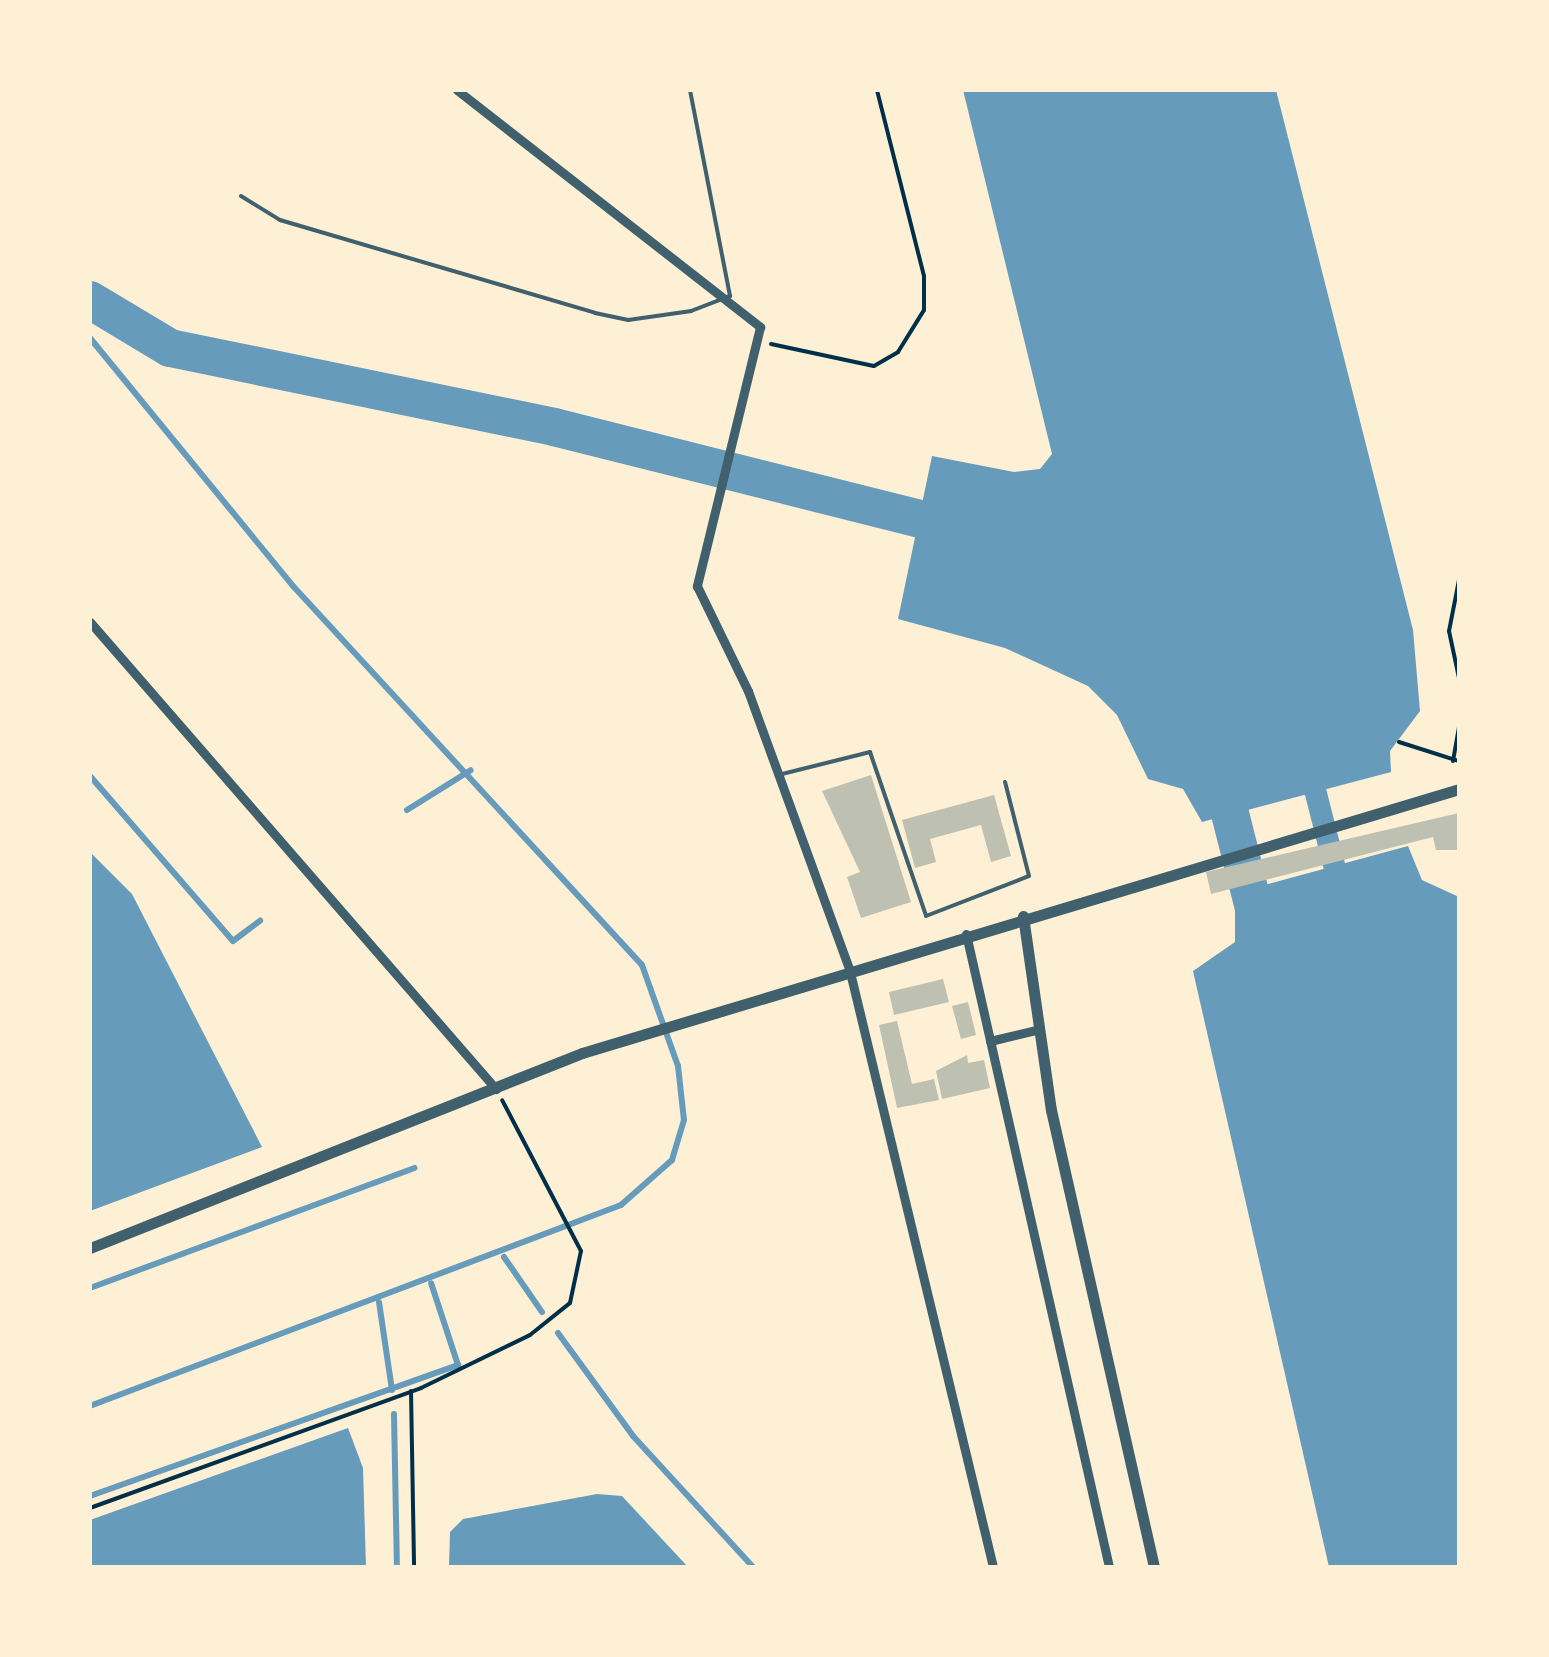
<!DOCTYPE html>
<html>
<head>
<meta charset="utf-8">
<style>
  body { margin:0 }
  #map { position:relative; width:1549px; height:1657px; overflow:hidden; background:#fdf0d5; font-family:"Varela Round",sans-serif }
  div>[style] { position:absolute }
  .water>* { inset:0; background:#669bbc }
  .stream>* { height:6px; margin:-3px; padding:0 3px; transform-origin:3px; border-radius:3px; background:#669bbc }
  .canal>* { height:22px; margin:-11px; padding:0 11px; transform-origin:11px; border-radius:11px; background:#669bbc }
  .river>* { height:38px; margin:-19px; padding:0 19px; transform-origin:19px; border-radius:19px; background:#669bbc }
  .building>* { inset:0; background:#bec0b2 }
  .path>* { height:4px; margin:-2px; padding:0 2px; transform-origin:2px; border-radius:2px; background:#003049 }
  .service>* { height:4px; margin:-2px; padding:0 2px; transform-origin:2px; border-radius:2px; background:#3f606c }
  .minor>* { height:9px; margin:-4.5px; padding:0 4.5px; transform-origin:4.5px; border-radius:4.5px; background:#3f606c }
  .tertiary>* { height:11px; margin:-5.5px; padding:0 5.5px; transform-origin:5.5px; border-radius:5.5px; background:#3f606c }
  span { translate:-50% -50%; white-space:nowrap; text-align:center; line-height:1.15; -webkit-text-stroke:10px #fdf0d5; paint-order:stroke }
  .frame { position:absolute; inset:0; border:92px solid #fdf0d5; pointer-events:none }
</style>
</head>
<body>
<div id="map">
  <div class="water">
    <i style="clip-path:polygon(963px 90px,1276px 90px,1413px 630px,1420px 711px,1390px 751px,1391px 772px,1202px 822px,1183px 789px,1148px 779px,1117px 715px,1088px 686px,1005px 648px,898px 619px,932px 456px,1014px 472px,1040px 469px,1052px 454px)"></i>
    <i style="clip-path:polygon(1408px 846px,1422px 880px,1459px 897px,1459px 1567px,1329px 1567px,1193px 971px,1235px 942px,1235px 893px)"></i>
    <i style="clip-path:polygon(90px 852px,132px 894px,262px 1147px,90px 1211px)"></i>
    <i style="clip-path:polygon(348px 1428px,363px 1468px,366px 1567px,90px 1567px,90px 1520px)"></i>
    <i style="clip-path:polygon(597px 1494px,622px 1496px,688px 1567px,449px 1567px,450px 1532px,463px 1519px)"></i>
  </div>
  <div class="stream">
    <i style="left:90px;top:338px;width:320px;rotate:50.7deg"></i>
    <i style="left:293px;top:586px;width:515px;rotate:47.36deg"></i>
    <i style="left:642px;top:965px;width:107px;rotate:70.4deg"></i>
    <i style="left:678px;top:1066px;width:54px;rotate:83.7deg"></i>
    <i style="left:684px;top:1120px;width:42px;rotate:106.7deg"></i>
    <i style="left:672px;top:1160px;width:68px;rotate:138.6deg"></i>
    <i style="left:621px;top:1205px;width:568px;rotate:159.27deg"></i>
    <i style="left:90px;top:776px;width:218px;rotate:49.1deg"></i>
    <i style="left:233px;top:941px;width:34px;rotate:-37deg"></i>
    <i style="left:407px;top:810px;width:75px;rotate:-32deg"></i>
    <i style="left:504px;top:1257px;width:67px;rotate:55.4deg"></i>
    <i style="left:90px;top:1288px;width:346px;rotate:-20.3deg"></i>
    <i style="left:379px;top:1302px;width:89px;rotate:81.6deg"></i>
    <i style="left:558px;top:1333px;width:127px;rotate:53.9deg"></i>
    <i style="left:633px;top:1436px;width:178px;rotate:47.5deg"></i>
    <i style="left:394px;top:1414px;width:153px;rotate:88.9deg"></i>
    <i style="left:90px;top:1496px;width:391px;rotate:-19.6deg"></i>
    <i style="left:458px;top:1365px;width:86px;rotate:-108.2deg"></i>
  </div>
  <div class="canal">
    <i style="left:1308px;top:762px;width:138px;rotate:75.8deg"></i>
  </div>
  <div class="river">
    <i style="left:90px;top:300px;width:93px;rotate:31deg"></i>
    <i style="left:170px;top:348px;width:392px;rotate:11.6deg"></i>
    <i style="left:554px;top:427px;width:427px;rotate:14.1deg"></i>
    <i style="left:1218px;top:766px;width:179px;rotate:75.8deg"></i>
  </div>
  <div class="building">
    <i style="clip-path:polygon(871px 775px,911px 902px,861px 918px,847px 877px,860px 872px,822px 791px)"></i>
    <i style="clip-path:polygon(994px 795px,1011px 856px,991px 862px,981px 825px,930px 839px,936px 862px,915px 868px,902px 820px)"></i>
    <i style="clip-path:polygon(1459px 813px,1459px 850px,1436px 850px,1433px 837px,1211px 894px,1206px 872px)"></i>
    <i style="clip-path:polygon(943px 979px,949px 1002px,894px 1015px,889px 992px)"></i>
    <i style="clip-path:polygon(968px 1002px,976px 1035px,961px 1039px,952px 1006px)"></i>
    <i style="clip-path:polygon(897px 1021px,912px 1084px,934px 1079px,939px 1100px,897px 1108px,879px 1025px)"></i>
    <i style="clip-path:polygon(967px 1055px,968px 1063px,984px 1060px,990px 1088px,942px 1099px,936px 1071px)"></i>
  </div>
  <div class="path">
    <i style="left:771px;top:344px;width:105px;rotate:12.1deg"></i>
    <i style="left:874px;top:366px;width:28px;rotate:-30deg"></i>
    <i style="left:898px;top:352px;width:49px;rotate:-58.2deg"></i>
    <i style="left:924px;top:310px;width:34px;rotate:-90deg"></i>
    <i style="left:924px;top:276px;width:192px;rotate:-104.2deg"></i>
    <i style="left:1459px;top:580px;width:52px;rotate:101.1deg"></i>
    <i style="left:1449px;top:631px;width:48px;rotate:78deg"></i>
    <i style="left:1399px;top:742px;width:63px;rotate:17.6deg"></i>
    <i style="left:1453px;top:761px;width:35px;rotate:-80deg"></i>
    <i style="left:411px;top:1391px;width:176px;rotate:89deg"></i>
    <i style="left:90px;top:1508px;width:352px;rotate:-19.9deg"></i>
    <i style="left:421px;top:1388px;width:121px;rotate:-25.9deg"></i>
    <i style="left:530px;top:1335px;width:51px;rotate:-38.7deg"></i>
    <i style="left:570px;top:1303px;width:53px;rotate:-78.1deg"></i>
    <i style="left:581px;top:1251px;width:170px;rotate:-117.6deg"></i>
  </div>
  <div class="service">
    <i style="left:241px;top:196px;width:46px;rotate:31.6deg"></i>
    <i style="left:280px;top:220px;width:328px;rotate:16.4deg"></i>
    <i style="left:595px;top:313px;width:34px;rotate:12deg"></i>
    <i style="left:628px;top:320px;width:64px;rotate:-8.1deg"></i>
    <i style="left:691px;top:311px;width:42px;rotate:-21deg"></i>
    <i style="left:730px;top:296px;width:210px;rotate:-101deg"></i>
    <i style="left:778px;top:775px;width:95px;rotate:-14deg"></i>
    <i style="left:870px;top:752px;width:173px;rotate:71.1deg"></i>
    <i style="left:926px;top:916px;width:110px;rotate:-21.2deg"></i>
    <i style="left:1029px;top:876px;width:97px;rotate:-104.3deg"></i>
  </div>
  <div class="minor">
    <i style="left:457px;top:90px;width:385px;rotate:38deg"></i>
    <i style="left:760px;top:327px;width:267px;rotate:103.7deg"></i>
    <i style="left:697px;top:586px;width:117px;rotate:64.1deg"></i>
    <i style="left:748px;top:691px;width:295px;rotate:70deg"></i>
    <i style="left:849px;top:968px;width:616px;rotate:76.48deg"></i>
    <i style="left:90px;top:622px;width:619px;rotate:49deg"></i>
    <i style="left:966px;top:934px;width:649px;rotate:77.27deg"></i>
    <i style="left:990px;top:1041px;width:51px;rotate:-13.5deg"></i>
  </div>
  <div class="tertiary">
    <i style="left:1023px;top:916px;width:196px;rotate:81.8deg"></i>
    <i style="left:1051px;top:1110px;width:468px;rotate:77.3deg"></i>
    <i style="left:90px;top:1248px;width:529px;rotate:-21.62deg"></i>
    <i style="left:582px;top:1053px;width:916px;rotate:-16.75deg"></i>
  </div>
  <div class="frame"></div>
</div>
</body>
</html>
